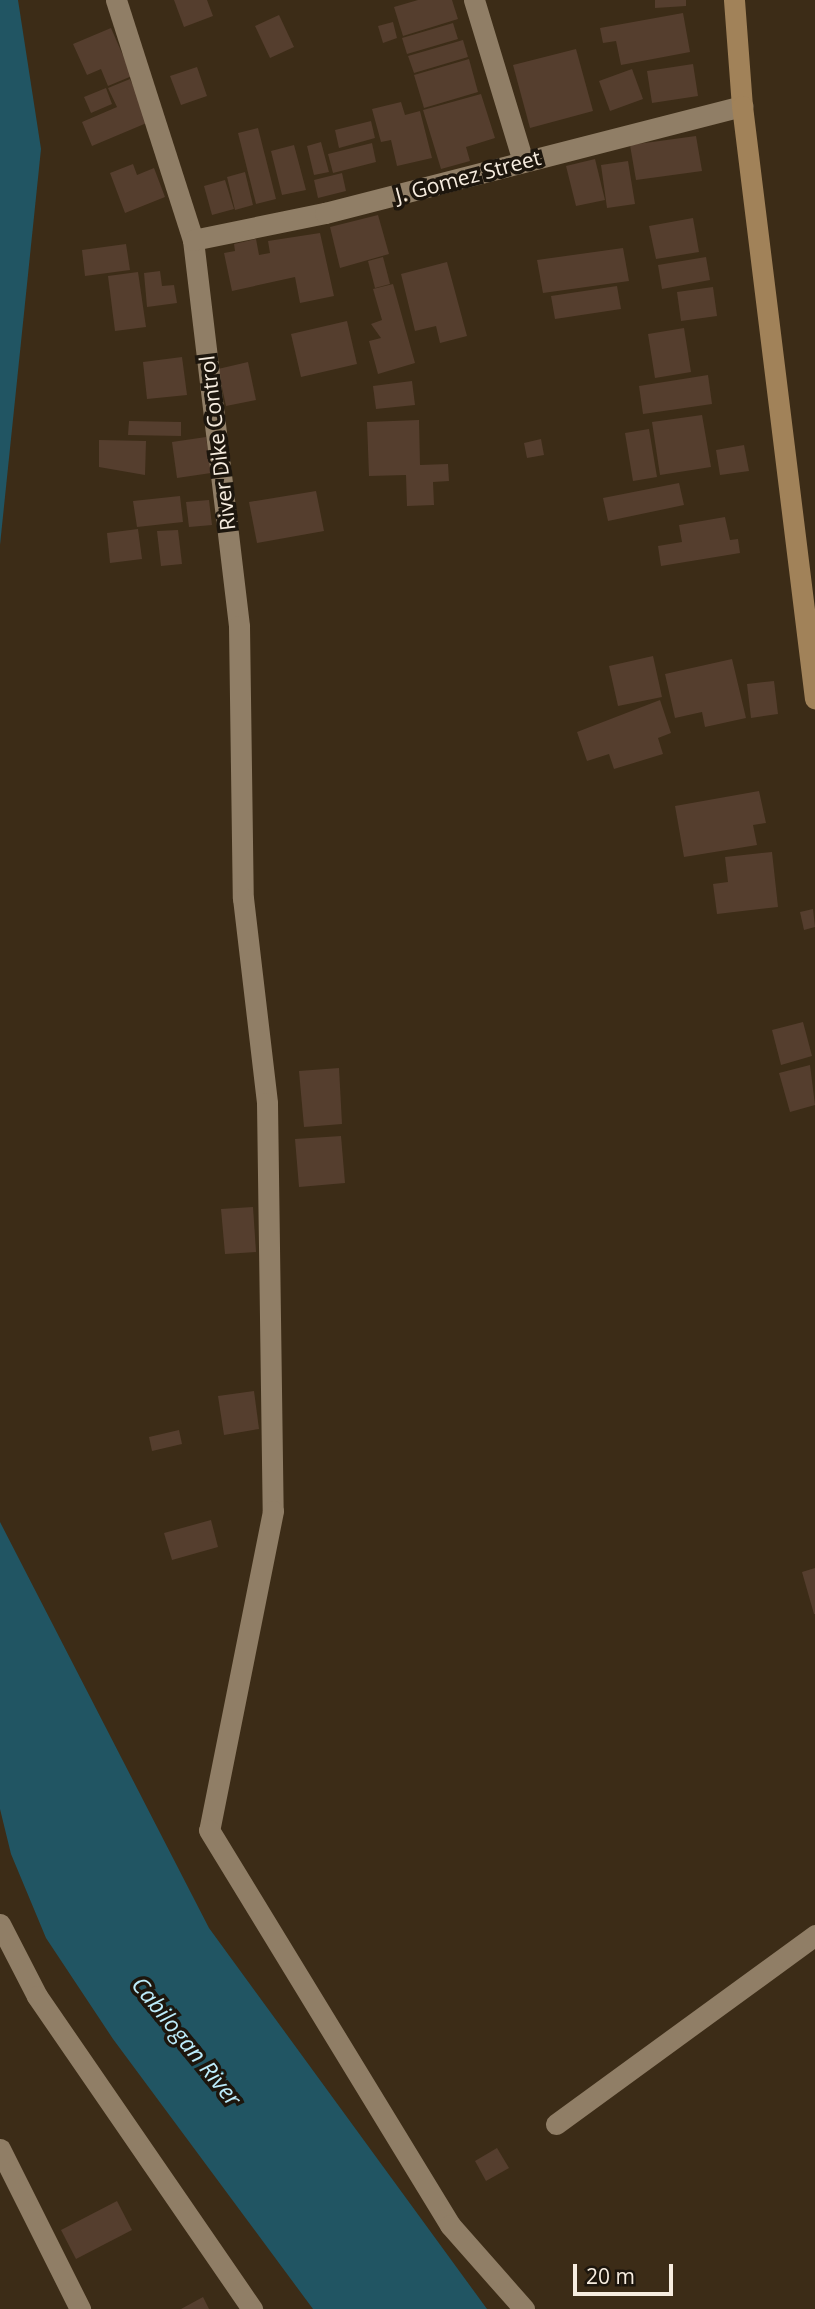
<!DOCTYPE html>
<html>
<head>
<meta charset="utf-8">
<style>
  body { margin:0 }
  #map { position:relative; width:815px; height:2309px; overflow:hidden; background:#3c2c17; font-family:"Open Sans",sans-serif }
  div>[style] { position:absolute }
  .water>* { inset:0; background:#215563 }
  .building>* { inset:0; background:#553e2e }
  .street>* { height:21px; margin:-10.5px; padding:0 10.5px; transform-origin:10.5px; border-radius:10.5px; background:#907e66 }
  .secondary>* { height:21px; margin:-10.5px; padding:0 10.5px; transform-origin:10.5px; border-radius:10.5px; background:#a18259 }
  span { translate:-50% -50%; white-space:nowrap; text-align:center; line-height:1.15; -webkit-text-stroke:7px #1d160d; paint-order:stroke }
  .street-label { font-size:21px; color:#f7ede0 }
  .water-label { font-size:23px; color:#bdedfc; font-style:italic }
  .scale { position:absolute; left:573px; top:2264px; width:100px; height:32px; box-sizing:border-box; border:4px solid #f7ede0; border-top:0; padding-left:9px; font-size:21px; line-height:24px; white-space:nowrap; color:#f7ede0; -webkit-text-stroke:5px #1d160d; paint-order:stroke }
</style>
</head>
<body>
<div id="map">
  <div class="water">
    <i style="clip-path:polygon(0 0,18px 0,41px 149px,0 545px)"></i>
    <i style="clip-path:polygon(0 1522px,209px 1928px,487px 2309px,313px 2309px,113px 2039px,46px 1938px,11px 1854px,0 1809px)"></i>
  </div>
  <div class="building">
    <i style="clip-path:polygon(174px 0,207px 0,213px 16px,184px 27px)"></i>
    <i style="clip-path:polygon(418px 0,452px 0,458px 19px,403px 36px,394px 7px)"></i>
    <i style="clip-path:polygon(655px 0,686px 0,686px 6px,655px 8px)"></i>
    <i style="clip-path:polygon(683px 13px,690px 52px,621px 65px,616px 41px,603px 43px,600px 28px)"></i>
    <i style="clip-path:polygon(279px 15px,294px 47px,270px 58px,255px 26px)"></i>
    <i style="clip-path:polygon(393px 22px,397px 38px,383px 43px,378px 26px)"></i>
    <i style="clip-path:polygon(453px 23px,458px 39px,407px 54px,402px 38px)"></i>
    <i style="clip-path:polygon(111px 28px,132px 76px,108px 86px,101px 69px,87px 75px,73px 44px)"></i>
    <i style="clip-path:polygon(463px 40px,468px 57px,414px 73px,408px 56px)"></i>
    <i style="clip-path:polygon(576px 49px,593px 111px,530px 128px,513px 65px)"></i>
    <i style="clip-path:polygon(469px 59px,478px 92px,424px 108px,414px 75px)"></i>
    <i style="clip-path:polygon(693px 64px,698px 96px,652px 103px,647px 71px)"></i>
    <i style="clip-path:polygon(197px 67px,207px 96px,181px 105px,170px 76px)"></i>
    <i style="clip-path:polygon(632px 69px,643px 99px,610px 111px,599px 81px)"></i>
    <i style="clip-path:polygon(130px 79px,149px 122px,92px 146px,82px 122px,117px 107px,108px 88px)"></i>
    <i style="clip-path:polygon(106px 88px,112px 104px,91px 113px,84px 97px)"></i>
    <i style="clip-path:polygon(481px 94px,495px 138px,466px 147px,470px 161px,441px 169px,423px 110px)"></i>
    <i style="clip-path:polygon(401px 102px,405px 115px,420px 111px,432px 158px,397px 166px,391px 140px,381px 142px,372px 109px)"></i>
    <i style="clip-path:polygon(371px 121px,375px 138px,339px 148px,335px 130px)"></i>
    <i style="clip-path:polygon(258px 128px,276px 199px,256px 204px,238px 133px)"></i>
    <i style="clip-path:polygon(696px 136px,702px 171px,636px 180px,630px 145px)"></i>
    <i style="clip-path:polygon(321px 142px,329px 172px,314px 175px,307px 146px)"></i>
    <i style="clip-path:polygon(372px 143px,376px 162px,333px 173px,328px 154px)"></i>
    <i style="clip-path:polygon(294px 145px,306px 190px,282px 195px,271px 151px)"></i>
    <i style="clip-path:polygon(595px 159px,605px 200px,576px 206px,566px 166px)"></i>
    <i style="clip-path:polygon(628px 161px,635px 204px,607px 208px,601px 165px)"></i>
    <i style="clip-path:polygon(133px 164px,137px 175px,154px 168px,165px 197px,125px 213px,110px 173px)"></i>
    <i style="clip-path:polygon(245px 172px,253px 205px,235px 210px,227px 177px)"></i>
    <i style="clip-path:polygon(342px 173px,346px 191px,318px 198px,314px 180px)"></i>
    <i style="clip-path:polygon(225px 180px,234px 209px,212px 215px,204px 186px)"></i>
    <i style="clip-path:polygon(378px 215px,389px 254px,340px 268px,330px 227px)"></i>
    <i style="clip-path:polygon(693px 218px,699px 252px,656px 259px,649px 226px)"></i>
    <i style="clip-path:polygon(320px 233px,334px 296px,300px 303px,295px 277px,232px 291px,224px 253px,235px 251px,234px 244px,256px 239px,259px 255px,270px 253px,268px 241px)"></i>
    <i style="clip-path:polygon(126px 244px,130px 270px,85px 276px,82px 250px)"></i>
    <i style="clip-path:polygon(623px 248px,629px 281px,543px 293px,537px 260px)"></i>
    <i style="clip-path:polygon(383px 257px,390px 284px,375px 288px,368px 261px)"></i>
    <i style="clip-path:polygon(706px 257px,710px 280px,662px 289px,658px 265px)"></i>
    <i style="clip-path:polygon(447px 262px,467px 336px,440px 343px,436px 326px,415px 331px,401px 274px)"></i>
    <i style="clip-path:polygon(160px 271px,162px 286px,174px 285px,177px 303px,147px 307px,144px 273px)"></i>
    <i style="clip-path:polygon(138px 272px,146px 327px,115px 331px,108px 276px)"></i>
    <i style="clip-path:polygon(393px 284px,415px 363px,378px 374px,369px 341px,381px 338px,371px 324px,382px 320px,373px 289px)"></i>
    <i style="clip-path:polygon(617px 286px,621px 309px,555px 319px,551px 296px)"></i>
    <i style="clip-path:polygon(713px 287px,717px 316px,681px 321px,677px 292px)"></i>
    <i style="clip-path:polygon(347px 321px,357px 364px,301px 377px,291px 334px)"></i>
    <i style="clip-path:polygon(684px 328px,691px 372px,655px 378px,648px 334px)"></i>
    <i style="clip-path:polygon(182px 357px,187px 395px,147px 399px,143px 362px)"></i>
    <i style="clip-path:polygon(248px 362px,256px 400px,226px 406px,218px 369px)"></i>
    <i style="clip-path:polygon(708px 375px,712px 404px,643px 414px,639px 386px)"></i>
    <i style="clip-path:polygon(412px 381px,415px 405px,376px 409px,373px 386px)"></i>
    <i style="clip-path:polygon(702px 415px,711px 467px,660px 475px,652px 422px)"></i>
    <i style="clip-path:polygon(419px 420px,420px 465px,448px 464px,449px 481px,433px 482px,434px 505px,407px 506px,406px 475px,369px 476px,367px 422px)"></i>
    <i style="clip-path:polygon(129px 421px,181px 422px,181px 436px,128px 435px)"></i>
    <i style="clip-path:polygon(649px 429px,657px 477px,633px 481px,625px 433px)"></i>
    <i style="clip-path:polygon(206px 437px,211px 473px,177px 478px,172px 442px)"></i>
    <i style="clip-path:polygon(541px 439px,544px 455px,527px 458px,524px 443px)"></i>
    <i style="clip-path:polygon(99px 440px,146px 441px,145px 475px,99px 467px)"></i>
    <i style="clip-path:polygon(744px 445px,749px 471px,720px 475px,716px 450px)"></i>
    <i style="clip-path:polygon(679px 483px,684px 505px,608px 521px,603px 498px)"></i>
    <i style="clip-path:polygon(316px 491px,324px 531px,257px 543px,249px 502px)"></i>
    <i style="clip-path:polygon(180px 496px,183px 522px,137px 527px,133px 501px)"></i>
    <i style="clip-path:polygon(209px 500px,212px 525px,189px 527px,186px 502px)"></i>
    <i style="clip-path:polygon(725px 517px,730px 540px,738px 539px,740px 553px,661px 566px,658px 546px,682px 542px,679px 525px)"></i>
    <i style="clip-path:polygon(138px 529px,142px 559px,110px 563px,107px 533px)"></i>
    <i style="clip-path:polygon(178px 530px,182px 564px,161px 566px,157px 531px)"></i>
    <i style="clip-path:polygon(653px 656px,662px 697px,618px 706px,609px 666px)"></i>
    <i style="clip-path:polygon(732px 659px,746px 718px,705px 727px,702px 712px,675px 718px,665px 674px)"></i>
    <i style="clip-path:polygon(774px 681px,778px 714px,751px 718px,747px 684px)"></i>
    <i style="clip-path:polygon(660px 700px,671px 733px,658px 738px,663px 754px,614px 769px,609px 754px,587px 761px,577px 732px)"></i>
    <i style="clip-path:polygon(759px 791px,766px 823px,753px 825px,757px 845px,684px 857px,675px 806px)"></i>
    <i style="clip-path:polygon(772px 852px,778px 907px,717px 914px,713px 884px,728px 882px,725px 857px)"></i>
    <i style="clip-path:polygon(813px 909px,815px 927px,804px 930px,800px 912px)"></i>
    <i style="clip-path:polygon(803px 1022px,812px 1056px,781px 1065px,772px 1030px)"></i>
    <i style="clip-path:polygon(810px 1065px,815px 1105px,790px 1112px,779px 1073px)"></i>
    <i style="clip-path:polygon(339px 1068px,342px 1124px,304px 1127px,299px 1071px)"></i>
    <i style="clip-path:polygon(341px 1136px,345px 1183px,299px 1187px,295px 1139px)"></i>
    <i style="clip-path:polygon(253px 1207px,256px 1252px,225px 1254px,221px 1209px)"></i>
    <i style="clip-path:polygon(254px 1391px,259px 1429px,224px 1435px,218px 1396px)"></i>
    <i style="clip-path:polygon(179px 1430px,182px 1444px,152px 1451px,149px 1437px)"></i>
    <i style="clip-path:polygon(211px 1520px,218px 1547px,172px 1560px,164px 1533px)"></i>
    <i style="clip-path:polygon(815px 1568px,815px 1614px,814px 1614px,802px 1572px)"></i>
    <i style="clip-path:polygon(497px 2148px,509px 2168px,486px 2181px,475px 2161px)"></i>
    <i style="clip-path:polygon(117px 2201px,132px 2230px,76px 2259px,61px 2230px)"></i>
    <i style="clip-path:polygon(203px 2297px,209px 2309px,181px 2309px)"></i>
  </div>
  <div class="street">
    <i style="left:116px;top:0;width:252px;rotate:72.2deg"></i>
    <i style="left:193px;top:240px;width:389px;rotate:83.2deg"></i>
    <i style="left:239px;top:626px;width:272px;rotate:89.2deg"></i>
    <i style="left:243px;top:898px;width:206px;rotate:83.3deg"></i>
    <i style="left:267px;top:1103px;width:408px;rotate:89.2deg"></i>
    <i style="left:273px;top:1511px;width:325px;rotate:101.3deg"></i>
    <i style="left:209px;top:1830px;width:463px;rotate:58.6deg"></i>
    <i style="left:450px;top:2225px;width:112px;rotate:48.6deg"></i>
    <i style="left:474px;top:0;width:168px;rotate:73.1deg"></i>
    <i style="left:193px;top:240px;width:135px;rotate:-11.6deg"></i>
    <i style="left:325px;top:213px;width:431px;rotate:-14.4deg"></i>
    <i style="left:0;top:1924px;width:81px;rotate:62.8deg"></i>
    <i style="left:37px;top:1996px;width:380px;rotate:55.5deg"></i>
    <i style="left:556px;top:2124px;width:321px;rotate:-36.1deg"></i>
    <i style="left:0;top:2149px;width:179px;rotate:63.4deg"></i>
  </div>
  <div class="secondary">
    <i style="left:734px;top:0;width:106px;rotate:85.7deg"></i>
    <i style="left:742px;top:106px;width:597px;rotate:82.98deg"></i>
  </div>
  <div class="street-label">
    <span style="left:468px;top:176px;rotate:-15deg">J. Gomez Street</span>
    <span style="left:217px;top:443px;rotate:-97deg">River Dike Control</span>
  </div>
  <div class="water-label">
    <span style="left:187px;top:2041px;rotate:51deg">Cabilogan River</span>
  </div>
  <div class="scale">20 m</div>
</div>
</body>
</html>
